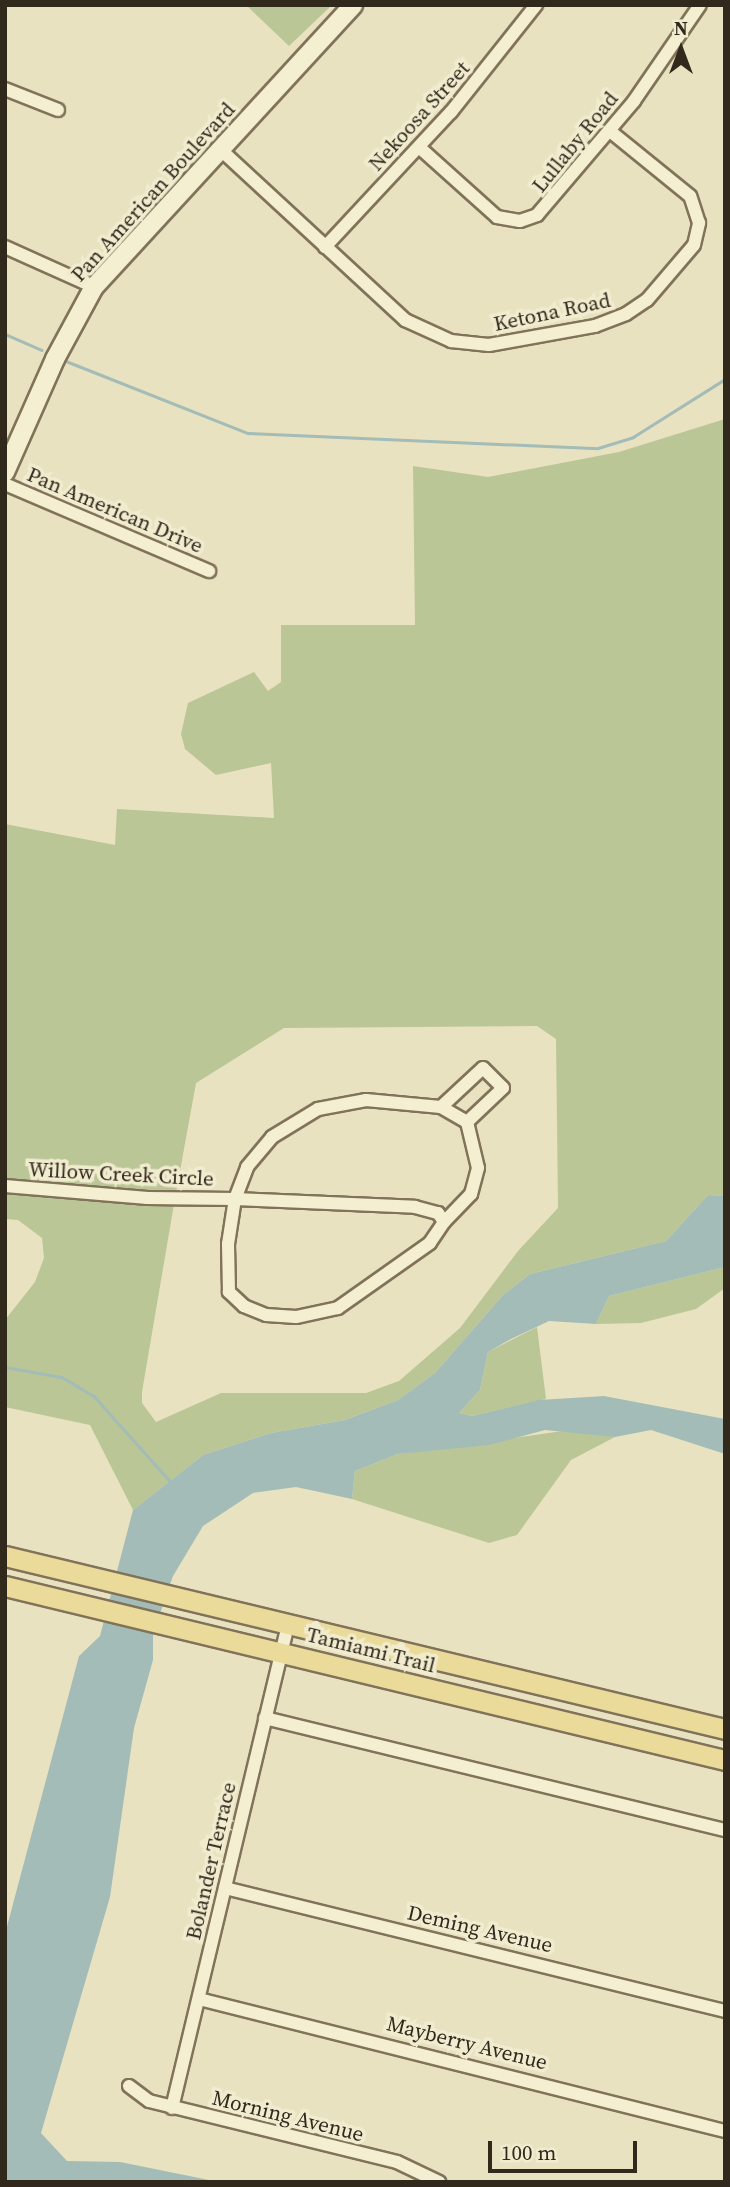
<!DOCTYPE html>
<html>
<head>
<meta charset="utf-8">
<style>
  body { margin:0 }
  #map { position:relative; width:730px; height:2187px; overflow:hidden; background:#e9e2c0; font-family:"Source Serif 4",serif }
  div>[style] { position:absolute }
  .green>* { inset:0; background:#bac696 }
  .water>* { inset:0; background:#a3bcb7 }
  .stream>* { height:2.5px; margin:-1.25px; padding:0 1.25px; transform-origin:1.25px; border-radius:1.25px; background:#a3bcb7 }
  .roads { filter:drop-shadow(2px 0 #81735a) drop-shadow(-2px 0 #81735a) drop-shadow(0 2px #81735a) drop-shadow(0 -2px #81735a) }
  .street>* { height:12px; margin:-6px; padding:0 6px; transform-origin:6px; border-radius:6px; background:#f5efd2 }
  .secondary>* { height:18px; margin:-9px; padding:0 9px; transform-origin:9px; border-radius:9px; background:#f5efd2 }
  .primary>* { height:19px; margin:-9.5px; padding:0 9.5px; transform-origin:9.5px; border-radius:9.5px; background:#eadb9a }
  span { translate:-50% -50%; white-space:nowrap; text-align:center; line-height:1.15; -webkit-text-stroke:7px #f1eccf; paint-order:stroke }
  .street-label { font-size:21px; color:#32291d }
  .frame { position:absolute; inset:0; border:7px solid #32291d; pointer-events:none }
  .north { position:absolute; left:646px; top:14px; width:70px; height:70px; -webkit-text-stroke:5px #f1eccf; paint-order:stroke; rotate:0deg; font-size:19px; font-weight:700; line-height:28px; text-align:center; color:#32291d }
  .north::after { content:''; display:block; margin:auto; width:24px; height:32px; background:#32291d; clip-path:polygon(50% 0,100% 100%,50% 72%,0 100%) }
  .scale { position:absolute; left:488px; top:2141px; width:149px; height:32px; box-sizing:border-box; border:4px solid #32291d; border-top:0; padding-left:9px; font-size:21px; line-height:24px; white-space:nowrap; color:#32291d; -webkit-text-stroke:5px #f1eccf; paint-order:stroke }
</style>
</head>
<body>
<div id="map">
  <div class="green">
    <i style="clip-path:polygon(246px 5px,332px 5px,289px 46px)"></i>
    <i style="clip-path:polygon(725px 419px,725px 1196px,708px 1195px,666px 1241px,530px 1274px,503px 1295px,435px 1373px,398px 1400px,345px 1420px,271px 1433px,203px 1455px,133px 1510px,90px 1425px,5px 1407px,5px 1320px,35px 1282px,44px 1258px,42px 1238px,18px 1220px,5px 1219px,5px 1192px,174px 1204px,142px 1392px,142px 1403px,156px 1422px,221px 1393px,366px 1393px,399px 1381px,460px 1328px,518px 1251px,558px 1208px,556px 1039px,537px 1026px,284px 1028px,196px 1083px,176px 1193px,5px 1181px,5px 824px,115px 845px,117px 809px,274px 818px,271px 763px,216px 775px,185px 749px,181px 734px,188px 703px,254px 672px,268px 691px,281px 682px,281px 625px,415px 625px,413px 466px,488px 477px,619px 452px)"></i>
    <i style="clip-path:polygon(725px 1267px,725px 1288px,696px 1309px,641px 1323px,596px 1324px,609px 1296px)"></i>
    <i style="clip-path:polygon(537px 1327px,546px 1399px,472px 1416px,459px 1413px,480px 1390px,488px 1352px)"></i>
    <i style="clip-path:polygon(577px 1429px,615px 1437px,571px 1460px,517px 1535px,489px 1543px,352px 1499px,355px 1471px,398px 1454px)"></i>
  </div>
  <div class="water">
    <i style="clip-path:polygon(708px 1195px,725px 1196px,725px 1267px,609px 1296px,596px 1324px,549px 1321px,511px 1339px,488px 1352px,480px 1390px,459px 1413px,472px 1416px,539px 1400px,604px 1396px,725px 1419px,725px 1454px,651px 1430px,615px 1437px,545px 1430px,489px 1445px,398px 1454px,355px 1471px,352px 1499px,296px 1487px,253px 1493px,203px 1526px,173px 1576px,153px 1634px,153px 1660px,134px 1728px,110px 1897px,41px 2133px,67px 2161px,120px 2162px,219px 2182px,5px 2182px,5px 1934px,79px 1656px,100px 1636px,133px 1510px,203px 1455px,271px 1433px,345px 1420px,398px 1400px,435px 1373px,503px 1295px,530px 1274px,666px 1241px)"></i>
  </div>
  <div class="stream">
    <i style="left:5px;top:334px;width:40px;rotate:23.4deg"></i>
    <i style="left:66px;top:361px;width:196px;rotate:21.6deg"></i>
    <i style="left:248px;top:433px;width:350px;rotate:2.5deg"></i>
    <i style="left:598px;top:448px;width:37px;rotate:-17deg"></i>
    <i style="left:633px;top:437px;width:109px;rotate:-32.2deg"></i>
    <i style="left:5px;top:1367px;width:58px;rotate:10deg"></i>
    <i style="left:62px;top:1377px;width:37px;rotate:31deg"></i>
    <i style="left:94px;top:1396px;width:115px;rotate:48.2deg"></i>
  </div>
  <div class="roads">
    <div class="street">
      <i style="left:5px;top:89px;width:57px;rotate:21.6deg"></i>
      <i style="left:419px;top:147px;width:105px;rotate:41.9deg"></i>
      <i style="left:497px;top:217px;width:23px;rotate:10deg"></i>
      <i style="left:520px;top:221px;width:18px;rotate:-19deg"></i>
      <i style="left:537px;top:215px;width:150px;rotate:-49.6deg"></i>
      <i style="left:634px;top:101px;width:116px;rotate:-55.5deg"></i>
      <i style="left:221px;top:150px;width:251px;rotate:42.7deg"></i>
      <i style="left:405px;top:320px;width:51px;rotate:24.5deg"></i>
      <i style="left:451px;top:341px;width:38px;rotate:6deg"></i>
      <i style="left:489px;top:345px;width:108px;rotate:-10.2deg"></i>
      <i style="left:595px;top:326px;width:33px;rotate:-21deg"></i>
      <i style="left:626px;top:314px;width:25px;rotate:-34deg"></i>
      <i style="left:647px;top:300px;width:72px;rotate:-49.5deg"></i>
      <i style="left:694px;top:245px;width:23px;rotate:-77deg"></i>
      <i style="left:699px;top:223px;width:28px;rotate:-108deg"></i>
      <i style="left:690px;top:196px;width:103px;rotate:-140.9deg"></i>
      <i style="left:5px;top:247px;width:98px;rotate:24.2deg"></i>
      <i style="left:325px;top:247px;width:185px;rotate:-47deg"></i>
      <i style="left:451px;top:112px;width:137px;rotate:-51.5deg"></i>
      <i style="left:5px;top:484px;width:222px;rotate:23.1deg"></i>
      <i style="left:441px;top:1107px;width:57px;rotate:-42.9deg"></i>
      <i style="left:483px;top:1068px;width:28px;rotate:45deg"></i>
      <i style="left:503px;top:1088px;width:50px;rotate:136.6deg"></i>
      <i style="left:5px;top:1186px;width:143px;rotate:4.8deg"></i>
      <i style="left:147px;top:1198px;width:88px;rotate:0.7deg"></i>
      <i style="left:235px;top:1199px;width:34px;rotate:-69deg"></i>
      <i style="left:247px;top:1167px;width:39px;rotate:-50deg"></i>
      <i style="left:272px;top:1137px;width:54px;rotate:-31.3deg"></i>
      <i style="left:318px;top:1109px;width:49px;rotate:-10.6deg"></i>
      <i style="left:366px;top:1100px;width:75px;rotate:5.3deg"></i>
      <i style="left:441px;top:1107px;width:30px;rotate:30deg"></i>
      <i style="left:467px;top:1122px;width:47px;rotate:76.6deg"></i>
      <i style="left:478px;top:1168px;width:27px;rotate:105deg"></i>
      <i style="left:471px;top:1194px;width:39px;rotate:134deg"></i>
      <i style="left:235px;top:1199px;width:180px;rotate:2.5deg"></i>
      <i style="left:415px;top:1207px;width:24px;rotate:15deg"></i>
      <i style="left:438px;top:1213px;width:11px;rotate:56deg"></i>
      <i style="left:444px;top:1222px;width:25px;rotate:124deg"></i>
      <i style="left:430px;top:1243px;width:113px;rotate:144.8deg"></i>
      <i style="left:338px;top:1308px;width:43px;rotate:167.9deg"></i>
      <i style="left:296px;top:1317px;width:30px;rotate:-176deg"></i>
      <i style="left:266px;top:1315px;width:24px;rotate:-158deg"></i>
      <i style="left:244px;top:1306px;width:21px;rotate:-137deg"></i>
      <i style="left:229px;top:1292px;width:48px;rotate:-91.2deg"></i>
      <i style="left:228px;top:1244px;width:46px;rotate:-81.2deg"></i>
      <i style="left:265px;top:1718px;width:473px;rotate:13.7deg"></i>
      <i style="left:225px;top:1888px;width:515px;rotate:13.82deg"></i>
      <i style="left:199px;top:1999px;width:542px;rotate:14.09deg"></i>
      <i style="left:129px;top:2086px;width:25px;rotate:37deg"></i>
      <i style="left:149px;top:2101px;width:255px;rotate:13.8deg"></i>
      <i style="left:397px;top:2162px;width:47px;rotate:25.5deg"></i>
      <i style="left:172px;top:2108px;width:499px;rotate:-76.5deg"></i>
    </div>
    <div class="secondary">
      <i style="left:5px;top:472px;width:124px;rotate:-66.1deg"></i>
      <i style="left:55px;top:359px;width:82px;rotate:-61.6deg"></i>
      <i style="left:94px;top:287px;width:383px;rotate:-47.4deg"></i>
    </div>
    <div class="primary">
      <i style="left:5px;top:1556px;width:740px;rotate:13.51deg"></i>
      <i style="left:5px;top:1586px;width:741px;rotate:13.59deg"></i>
    </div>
  </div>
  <div class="street-label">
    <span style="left:419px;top:116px;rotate:-48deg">Nekoosa Street</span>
    <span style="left:575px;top:142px;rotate:-51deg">Lullaby Road</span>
    <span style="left:153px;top:192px;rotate:-48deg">Pan American Boulevard</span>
    <span style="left:552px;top:312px;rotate:-12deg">Ketona Road</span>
    <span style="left:115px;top:510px;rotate:23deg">Pan American Drive</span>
    <span style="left:121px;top:1174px;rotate:3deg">Willow Creek Circle</span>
    <span style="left:371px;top:1650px;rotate:14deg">Tamiami Trail</span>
    <span style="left:211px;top:1861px;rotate:-77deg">Bolander Terrace</span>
    <span style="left:480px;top:1929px;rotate:13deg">Deming Avenue</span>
    <span style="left:467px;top:2043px;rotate:14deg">Mayberry Avenue</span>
    <span style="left:288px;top:2116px;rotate:14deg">Morning Avenue</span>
  </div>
  <div class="frame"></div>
  <div class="north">N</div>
  <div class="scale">100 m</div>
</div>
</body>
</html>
